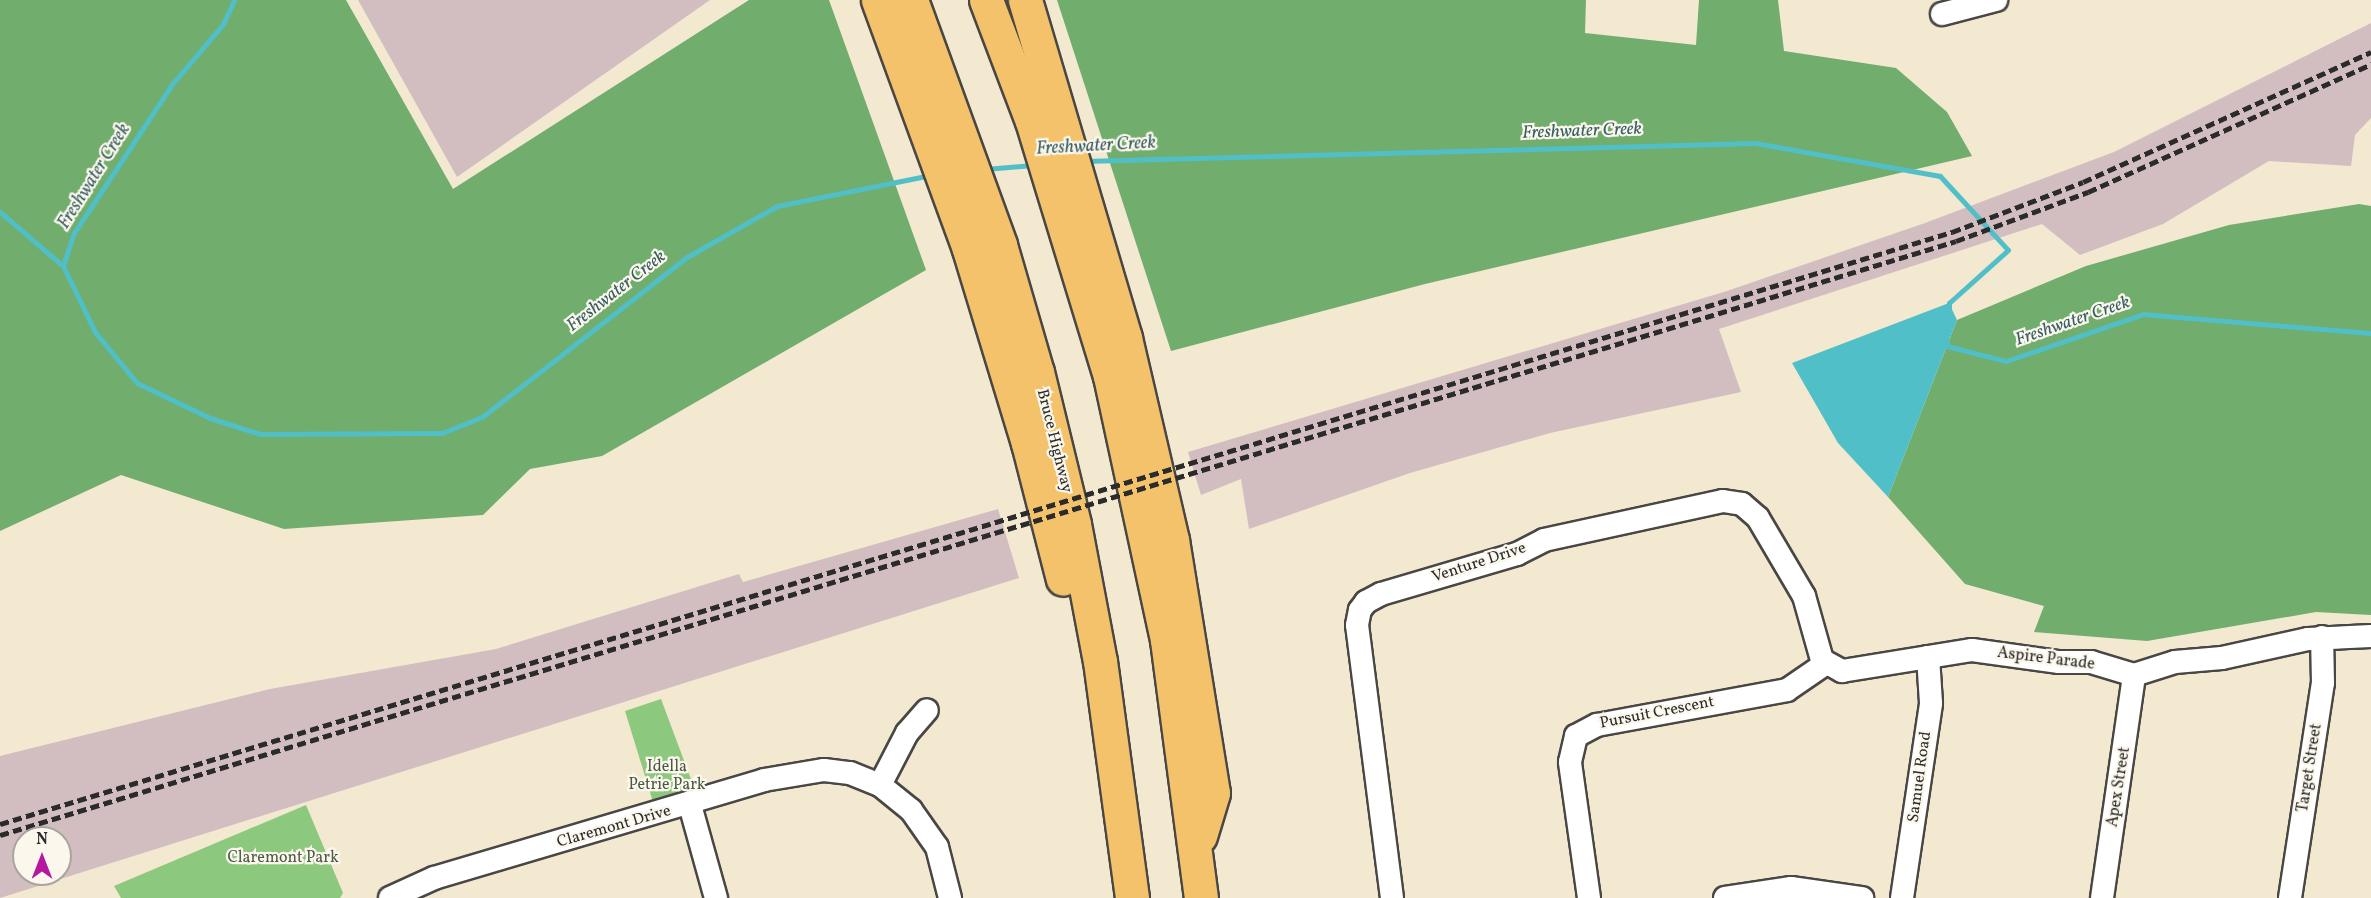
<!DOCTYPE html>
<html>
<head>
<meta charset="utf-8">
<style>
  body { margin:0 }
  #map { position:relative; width:2371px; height:898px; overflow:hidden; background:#f3e8d0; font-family:Vollkorn,serif }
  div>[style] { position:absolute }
  .industrial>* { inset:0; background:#d2bec1 }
  .green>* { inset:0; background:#8cc97e }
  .forest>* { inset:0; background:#71ad6d }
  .water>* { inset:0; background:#51bfc8 }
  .stream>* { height:5px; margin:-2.5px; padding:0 2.5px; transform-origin:2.5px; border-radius:2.5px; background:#51bfc8 }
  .roads { filter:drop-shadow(2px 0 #494744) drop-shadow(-2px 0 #494744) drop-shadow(0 2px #494744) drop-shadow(0 -2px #494744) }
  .minor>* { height:22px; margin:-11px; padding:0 11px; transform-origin:11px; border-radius:11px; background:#fff }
  .highway>* { height:33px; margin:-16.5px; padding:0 16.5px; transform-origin:16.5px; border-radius:16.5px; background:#f4c26a }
  .rail>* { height:4.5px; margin-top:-2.25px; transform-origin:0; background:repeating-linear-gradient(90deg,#2b2b2b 0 9px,transparent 0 13.5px) }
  span { translate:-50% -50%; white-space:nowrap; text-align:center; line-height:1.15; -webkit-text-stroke:4.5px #fbf7ec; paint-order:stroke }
  .street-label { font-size:16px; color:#2b2b2b }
  .park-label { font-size:16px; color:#485a44 }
  .water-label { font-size:18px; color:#385f62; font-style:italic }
  .north { position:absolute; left:12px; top:826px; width:60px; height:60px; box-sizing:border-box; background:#fbf7ec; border:2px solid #a8a59f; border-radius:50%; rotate:0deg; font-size:16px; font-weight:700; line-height:24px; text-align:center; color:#2b2b2b }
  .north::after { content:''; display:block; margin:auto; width:21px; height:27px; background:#b5179e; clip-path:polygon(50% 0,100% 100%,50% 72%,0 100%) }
</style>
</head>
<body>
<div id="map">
  <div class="industrial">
    <i style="clip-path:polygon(358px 0,710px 0,457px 177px)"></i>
    <i style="clip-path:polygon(2371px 23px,2371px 118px,2355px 135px,2351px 166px,2269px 161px,2163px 224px,2080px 255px,2042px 224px,1719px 329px,1741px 392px,1550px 433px,1410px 473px,1249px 529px,1241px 479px,1201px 495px,1188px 452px,1727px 291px,1925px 223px,2114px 152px)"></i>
    <i style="clip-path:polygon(evenodd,998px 509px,1019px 578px,0 898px,0 756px,270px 689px,496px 649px,739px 574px,743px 582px,998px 509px,24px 838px,60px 838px,60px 874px,24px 874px,24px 838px)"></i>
  </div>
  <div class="green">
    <i style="clip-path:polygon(661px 699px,695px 790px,653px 802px,625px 711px)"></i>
    <i style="clip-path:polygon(306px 805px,343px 893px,340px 898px,121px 898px,114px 886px)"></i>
  </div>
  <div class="forest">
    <i style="clip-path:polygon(0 0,346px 0,453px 189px,749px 0,829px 0,926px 270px,602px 456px,530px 469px,483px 515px,284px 529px,121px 475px,0 531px)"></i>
    <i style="clip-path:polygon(1057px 0,1586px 0,1585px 33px,1696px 45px,1699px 0,1778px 0,1784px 51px,1896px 68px,1947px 112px,1972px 156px,1425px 284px,1171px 351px)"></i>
    <i style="clip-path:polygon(2359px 204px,2371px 206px,2371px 615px,2316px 612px,2147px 641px,2034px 632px,2044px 606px,1965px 584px,1888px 497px,1957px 320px,2086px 266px,2229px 225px)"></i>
  </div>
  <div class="water">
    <i style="clip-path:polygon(1949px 303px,1957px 320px,1888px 497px,1838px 443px,1792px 363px)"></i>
  </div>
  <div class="stream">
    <i style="left:1084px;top:161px;width:671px;rotate:-1.54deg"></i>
    <i style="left:1755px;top:143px;width:188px;rotate:10.1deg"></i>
    <i style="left:1940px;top:176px;width:100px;rotate:47.4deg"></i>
    <i style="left:2008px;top:250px;width:79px;rotate:138.1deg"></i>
    <i style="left:1949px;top:303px;width:6px;rotate:90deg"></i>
    <i style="left:985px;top:169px;width:48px;rotate:-4.8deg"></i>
    <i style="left:0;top:212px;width:83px;rotate:40.6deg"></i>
    <i style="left:63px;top:266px;width:73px;rotate:64.1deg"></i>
    <i style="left:95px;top:332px;width:66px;rotate:50.5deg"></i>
    <i style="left:137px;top:383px;width:81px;rotate:25.6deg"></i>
    <i style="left:210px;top:418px;width:52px;rotate:17.7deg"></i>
    <i style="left:260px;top:434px;width:182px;rotate:-0.3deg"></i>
    <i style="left:442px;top:433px;width:43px;rotate:-21.8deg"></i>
    <i style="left:482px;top:417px;width:260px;rotate:-38deg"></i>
    <i style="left:687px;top:257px;width:103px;rotate:-29.5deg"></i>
    <i style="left:777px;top:206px;width:157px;rotate:-11.4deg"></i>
    <i style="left:63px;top:266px;width:35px;rotate:-72deg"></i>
    <i style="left:74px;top:233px;width:180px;rotate:-56.6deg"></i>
    <i style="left:173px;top:83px;width:77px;rotate:-49.7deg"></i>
    <i style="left:223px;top:24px;width:26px;rotate:-65deg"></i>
    <i style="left:1947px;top:342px;width:4px;rotate:90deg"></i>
    <i style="left:1947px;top:346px;width:61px;rotate:14.3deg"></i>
    <i style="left:2006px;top:361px;width:145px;rotate:-18.9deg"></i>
    <i style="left:2143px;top:314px;width:229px;rotate:4.8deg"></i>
  </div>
  <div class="roads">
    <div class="minor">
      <i style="left:1942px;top:14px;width:56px;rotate:-14.5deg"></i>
      <i style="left:880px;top:785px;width:59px;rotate:-62.6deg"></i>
      <i style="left:907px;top:733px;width:30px;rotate:-49deg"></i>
      <i style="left:690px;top:805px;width:97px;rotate:74.4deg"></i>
      <i style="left:390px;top:898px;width:48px;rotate:-24.4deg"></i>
      <i style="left:434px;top:878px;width:344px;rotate:-16.5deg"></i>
      <i style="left:764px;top:780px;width:61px;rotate:-9.5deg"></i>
      <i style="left:824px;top:770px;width:26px;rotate:7deg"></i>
      <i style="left:850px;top:773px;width:32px;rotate:22deg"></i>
      <i style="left:880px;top:785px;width:40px;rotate:39deg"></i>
      <i style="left:911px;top:810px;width:45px;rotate:54.9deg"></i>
      <i style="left:937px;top:847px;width:53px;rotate:75.7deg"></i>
      <i style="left:1392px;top:898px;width:275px;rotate:-97.3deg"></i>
      <i style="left:1357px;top:625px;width:15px;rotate:-79deg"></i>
      <i style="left:1360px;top:610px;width:10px;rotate:-53deg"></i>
      <i style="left:1366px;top:602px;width:17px;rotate:-28deg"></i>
      <i style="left:1381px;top:594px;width:142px;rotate:-16.4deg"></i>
      <i style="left:1517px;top:554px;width:30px;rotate:-27deg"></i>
      <i style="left:1544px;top:540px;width:183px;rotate:-12.3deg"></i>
      <i style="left:1723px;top:501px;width:19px;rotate:9deg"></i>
      <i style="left:1742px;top:504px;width:21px;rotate:41deg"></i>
      <i style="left:1758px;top:518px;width:91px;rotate:59.5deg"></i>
      <i style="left:1804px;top:596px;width:66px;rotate:74.3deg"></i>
      <i style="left:1822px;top:660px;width:23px;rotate:29deg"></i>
      <i style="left:1842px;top:671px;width:132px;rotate:-9.2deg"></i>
      <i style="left:1972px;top:650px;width:88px;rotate:7.9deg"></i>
      <i style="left:2059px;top:662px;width:32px"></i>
      <i style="left:2091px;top:662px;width:45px;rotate:16.8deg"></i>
      <i style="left:2134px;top:675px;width:43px;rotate:-17.6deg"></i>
      <i style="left:2175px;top:662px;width:47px;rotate:-4.9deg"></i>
      <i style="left:2222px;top:658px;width:88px;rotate:-12.5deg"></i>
      <i style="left:2308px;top:639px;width:63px;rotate:-2.7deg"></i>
      <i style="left:1589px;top:898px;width:137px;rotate:-98deg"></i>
      <i style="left:1570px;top:762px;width:27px;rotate:-77deg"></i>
      <i style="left:1576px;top:736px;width:24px;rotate:-28deg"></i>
      <i style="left:1597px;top:725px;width:193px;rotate:-10.4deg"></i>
      <i style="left:1787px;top:690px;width:46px;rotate:-34.4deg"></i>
      <i style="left:1725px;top:898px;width:67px;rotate:-8.6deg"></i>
      <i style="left:1791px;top:888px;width:72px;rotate:8deg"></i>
      <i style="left:1902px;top:898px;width:197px;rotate:-81.5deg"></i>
      <i style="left:1931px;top:703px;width:46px;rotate:-93.7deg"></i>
      <i style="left:2102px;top:898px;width:225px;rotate:-81.8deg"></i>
      <i style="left:2290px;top:898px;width:218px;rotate:-81.3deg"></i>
      <i style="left:2323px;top:683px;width:46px;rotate:-91.2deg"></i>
    </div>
    <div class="highway">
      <i style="left:878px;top:0;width:265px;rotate:69.9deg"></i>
      <i style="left:969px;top:249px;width:203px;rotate:73.1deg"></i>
      <i style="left:1028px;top:443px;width:140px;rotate:75.6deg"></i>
      <i style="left:911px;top:0;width:261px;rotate:70deg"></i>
      <i style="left:1000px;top:245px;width:132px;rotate:73.8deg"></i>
      <i style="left:1037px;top:372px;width:156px;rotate:76.3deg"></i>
      <i style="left:1074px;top:524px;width:139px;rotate:79.3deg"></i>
      <i style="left:1100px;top:661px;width:239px;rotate:82.3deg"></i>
      <i style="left:986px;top:0;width:129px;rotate:69.2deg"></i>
      <i style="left:1032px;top:121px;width:267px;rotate:73deg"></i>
      <i style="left:1110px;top:376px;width:270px;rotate:77.8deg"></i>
      <i style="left:1167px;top:640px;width:260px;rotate:82.5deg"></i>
      <i style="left:1025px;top:0;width:352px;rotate:73.5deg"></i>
      <i style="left:1125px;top:338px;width:207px;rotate:76.9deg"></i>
      <i style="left:1172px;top:540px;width:256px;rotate:80.8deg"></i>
      <i style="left:1213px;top:793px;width:45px;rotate:106.8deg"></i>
    </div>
  </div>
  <div class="rail">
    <i style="left:0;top:824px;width:2040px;rotate:-16.87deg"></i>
    <i style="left:1952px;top:232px;width:140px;rotate:-20.9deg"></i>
    <i style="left:2083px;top:182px;width:316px;rotate:-24.3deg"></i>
    <i style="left:0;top:835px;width:2044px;rotate:-16.89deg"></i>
    <i style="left:1956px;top:241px;width:141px;rotate:-20.4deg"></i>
    <i style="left:2088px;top:192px;width:311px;rotate:-24.3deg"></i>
  </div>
  <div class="street-label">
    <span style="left:1054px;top:441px;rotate:76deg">Bruce Highway</span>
    <span style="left:1479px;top:563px;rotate:-18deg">Venture Drive</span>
    <span style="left:2046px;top:659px;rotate:7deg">Aspire Parade</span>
    <span style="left:1657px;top:713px;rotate:-11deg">Pursuit Crescent</span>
    <span style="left:2310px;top:768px;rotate:-81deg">Target Street</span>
    <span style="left:1920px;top:777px;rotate:-82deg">Samuel Road</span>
    <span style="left:2119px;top:787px;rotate:-81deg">Apex Street</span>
    <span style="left:614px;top:827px;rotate:-16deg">Claremont Drive</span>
  </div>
  <div class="park-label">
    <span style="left:667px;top:776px">Idella<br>Petrie Park</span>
    <span style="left:283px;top:858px">Claremont Park</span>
  </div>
  <div class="water-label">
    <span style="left:1582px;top:132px;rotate:-2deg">Freshwater Creek</span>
    <span style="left:1096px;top:147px;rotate:-3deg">Freshwater Creek</span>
    <span style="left:95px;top:177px;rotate:-58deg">Freshwater Creek</span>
    <span style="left:617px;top:292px;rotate:-38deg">Freshwater Creek</span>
    <span style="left:2073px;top:322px;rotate:-19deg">Freshwater Creek</span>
  </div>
  <div class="north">N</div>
</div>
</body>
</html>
